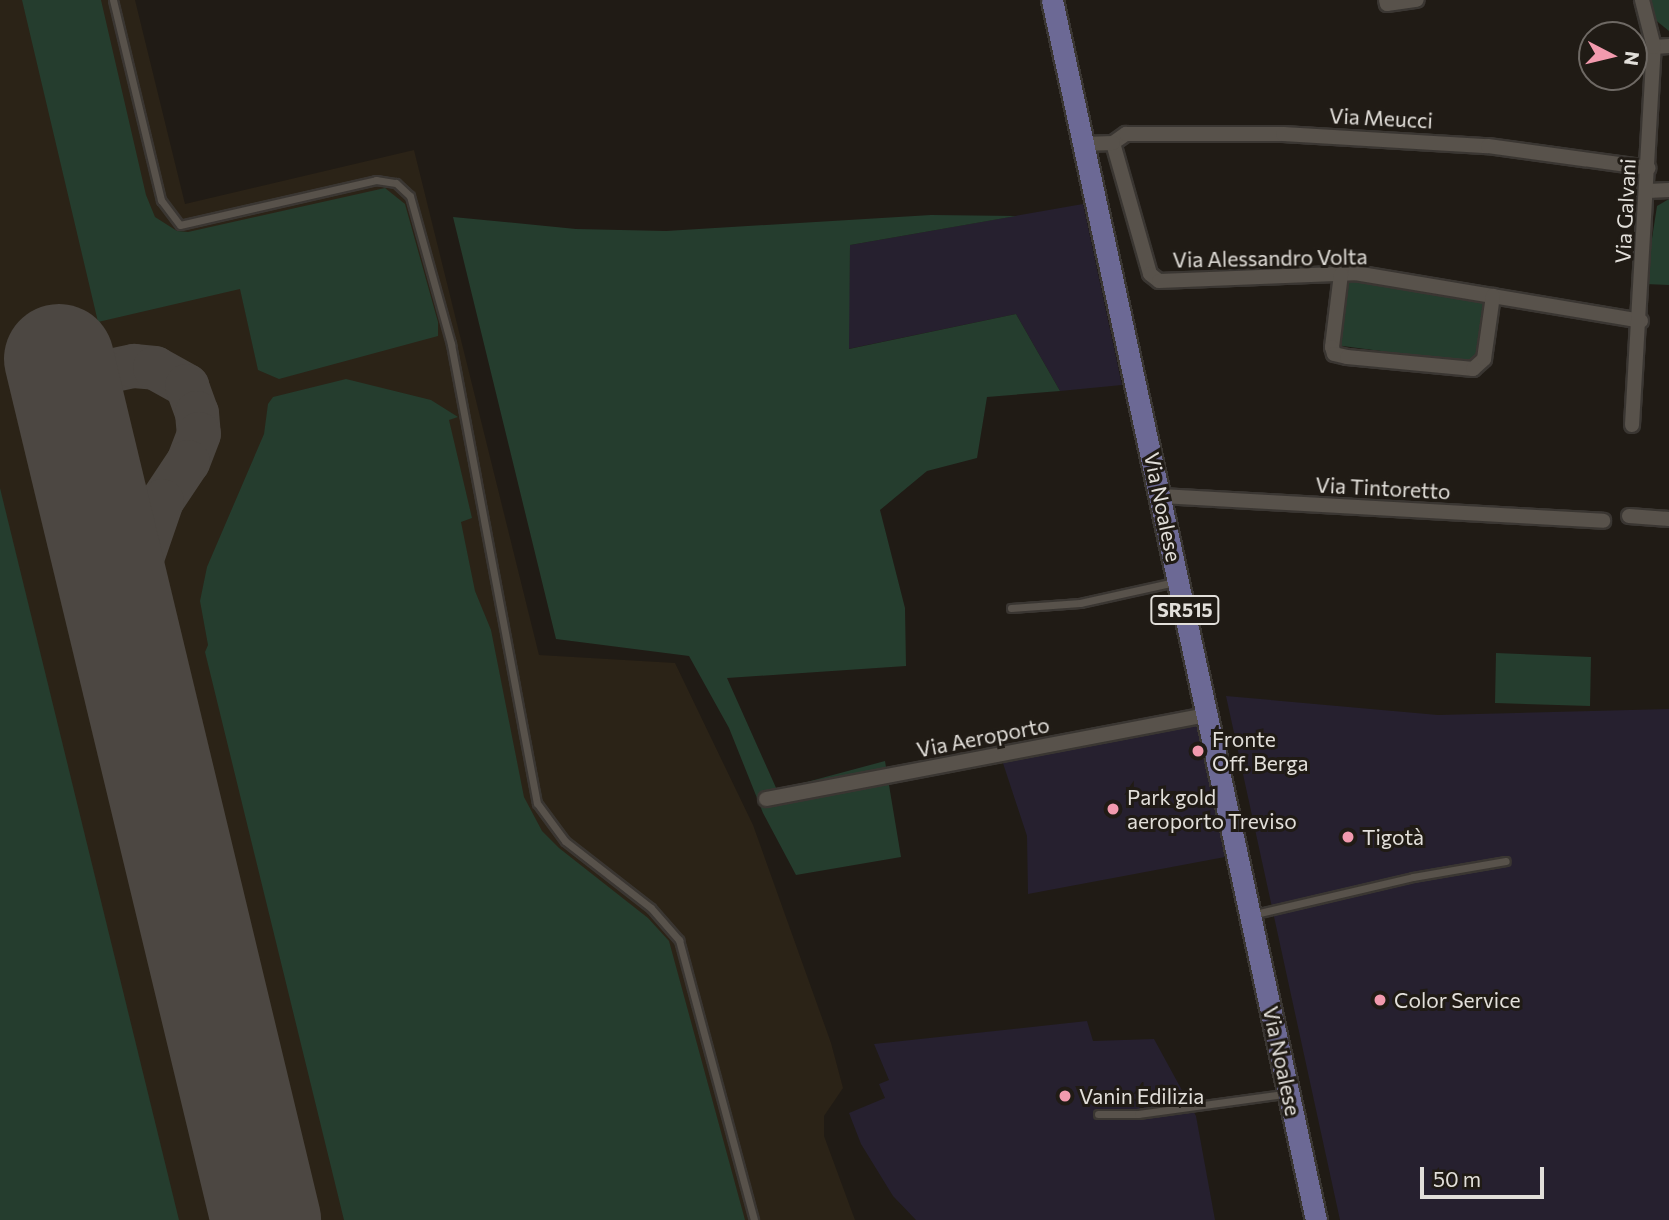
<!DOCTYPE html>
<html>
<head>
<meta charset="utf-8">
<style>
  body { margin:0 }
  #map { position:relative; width:1669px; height:1220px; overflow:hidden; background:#201b15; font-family:Commissioner,sans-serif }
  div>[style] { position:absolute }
  .built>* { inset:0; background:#2b2317 }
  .industrial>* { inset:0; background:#26202f }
  .green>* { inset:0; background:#253d2e }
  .taxiway>* { height:44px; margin:-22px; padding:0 22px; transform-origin:22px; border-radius:22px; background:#4c4742 }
  .runway>* { height:110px; margin:-55px; padding:0 55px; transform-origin:55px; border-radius:55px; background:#4c4742 }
  .roads { filter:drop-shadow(2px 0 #3a3632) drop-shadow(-2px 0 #3a3632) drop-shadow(0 2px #3a3632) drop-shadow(0 -2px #3a3632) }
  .service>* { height:7px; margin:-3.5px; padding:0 3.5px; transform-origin:3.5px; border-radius:3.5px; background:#58524b }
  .minor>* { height:14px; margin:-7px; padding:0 7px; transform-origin:7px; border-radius:7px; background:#58524b }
  .primary>* { height:21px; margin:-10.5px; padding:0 10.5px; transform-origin:10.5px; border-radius:10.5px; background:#6c6995 }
  .dots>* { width:19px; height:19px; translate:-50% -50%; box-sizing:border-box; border:4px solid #201b15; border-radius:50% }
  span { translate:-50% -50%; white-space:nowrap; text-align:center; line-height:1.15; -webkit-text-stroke:6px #201b15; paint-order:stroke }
  .shield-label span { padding:2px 5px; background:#201b15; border:2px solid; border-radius:5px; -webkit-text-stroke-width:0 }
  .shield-label { font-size:19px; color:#e2dfda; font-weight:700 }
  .street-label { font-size:21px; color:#e2dfda }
  .poi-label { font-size:21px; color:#e2dfda }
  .left { translate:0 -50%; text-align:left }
  .north { position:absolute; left:1578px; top:21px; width:70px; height:70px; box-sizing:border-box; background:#201b15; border:2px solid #6e6964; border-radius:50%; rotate:97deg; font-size:19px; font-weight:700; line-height:28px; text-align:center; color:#e2dfda }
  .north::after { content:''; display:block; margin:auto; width:24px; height:32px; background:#f29aae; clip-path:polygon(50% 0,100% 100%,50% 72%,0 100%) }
  .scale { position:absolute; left:1420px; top:1167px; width:124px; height:32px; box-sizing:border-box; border:4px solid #e2dfda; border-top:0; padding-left:9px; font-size:21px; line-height:24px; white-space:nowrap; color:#e2dfda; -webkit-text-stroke:5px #201b15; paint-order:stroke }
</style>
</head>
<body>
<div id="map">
  <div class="built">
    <i style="clip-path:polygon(0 0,135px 0,185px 204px,414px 150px,539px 655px,675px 663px,753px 825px,831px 1043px,843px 1088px,824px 1116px,824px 1136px,855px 1220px,0 1220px)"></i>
  </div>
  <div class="industrial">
    <i style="clip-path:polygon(1083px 204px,1122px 385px,1060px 391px,1016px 314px,848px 349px,850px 245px)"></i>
    <i style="clip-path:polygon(1226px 696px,1438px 715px,1669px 709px,1669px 1220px,1340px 1220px)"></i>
    <i style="clip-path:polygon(1193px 708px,1225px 857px,1028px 894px,1027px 836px,999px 751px)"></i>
    <i style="clip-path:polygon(1087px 1021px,1093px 1041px,1154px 1039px,1196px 1116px,1215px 1220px,916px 1220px,893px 1196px,861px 1144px,849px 1113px,885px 1098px,879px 1084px,889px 1080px,874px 1044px)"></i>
  </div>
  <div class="green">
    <i style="clip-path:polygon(22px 0,101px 0,146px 195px,155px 217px,177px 231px,188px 232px,385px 188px,405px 204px,438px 322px,438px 336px,279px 379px,258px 370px,240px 289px,98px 322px)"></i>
    <i style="clip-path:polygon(1648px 0,1669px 0,1669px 31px,1653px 18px)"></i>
    <i style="clip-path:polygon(1669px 199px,1669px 285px,1645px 284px,1657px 206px)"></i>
    <i style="clip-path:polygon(931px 215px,1016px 216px,850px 245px,849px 349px,1016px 314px,1060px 391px,987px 397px,977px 458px,927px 471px,880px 510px,905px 608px,906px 666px,727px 678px,777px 790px,885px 761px,901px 857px,796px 875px,763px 813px,729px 728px,689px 656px,556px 639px,453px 217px,576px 229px,666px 231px)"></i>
    <i style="clip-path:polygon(1345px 278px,1489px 300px,1479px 359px,1472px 363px,1335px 345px)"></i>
    <i style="clip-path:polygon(346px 379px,431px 400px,458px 417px,449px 420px,472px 518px,461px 522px,475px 591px,491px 630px,524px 797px,542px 831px,559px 848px,648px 918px,669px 941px,745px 1220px,344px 1220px,205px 652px,208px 645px,200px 601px,207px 567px,264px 434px,268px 404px,273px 397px)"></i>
    <i style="clip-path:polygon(0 488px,179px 1220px,0 1220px)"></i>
    <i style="clip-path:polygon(1496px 653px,1591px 657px,1590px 706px,1495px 703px)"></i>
  </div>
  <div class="taxiway">
    <i style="left:77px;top:434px;width:26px;rotate:-86deg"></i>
    <i style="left:79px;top:408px;width:44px;rotate:-54.2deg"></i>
    <i style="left:105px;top:372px;width:30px;rotate:-12deg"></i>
    <i style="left:134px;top:366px;width:21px;rotate:5deg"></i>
    <i style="left:155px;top:368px;width:37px;rotate:29deg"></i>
    <i style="left:187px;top:386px;width:29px;rotate:70deg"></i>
    <i style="left:197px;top:413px;width:21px;rotate:85deg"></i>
    <i style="left:199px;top:434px;width:30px;rotate:111deg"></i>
    <i style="left:188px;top:462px;width:47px;rotate:123.7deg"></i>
    <i style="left:162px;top:501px;width:89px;rotate:109deg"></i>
    <i style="left:133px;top:585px;width:80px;rotate:91.4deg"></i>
  </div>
  <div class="runway">
    <i style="left:59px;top:359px;width:886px;rotate:76.48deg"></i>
  </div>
  <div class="roads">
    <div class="service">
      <i style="left:113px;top:0;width:206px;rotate:76.5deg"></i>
      <i style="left:161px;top:200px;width:31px;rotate:53deg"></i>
      <i style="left:180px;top:225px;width:201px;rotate:-12.9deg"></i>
      <i style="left:376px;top:180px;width:20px;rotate:9deg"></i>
      <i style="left:396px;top:183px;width:19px;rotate:43deg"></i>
      <i style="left:410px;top:196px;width:154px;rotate:74.5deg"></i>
      <i style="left:451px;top:344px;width:467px;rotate:79.4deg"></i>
      <i style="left:537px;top:803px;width:47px;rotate:53.6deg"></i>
      <i style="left:565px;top:841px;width:109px;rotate:37.9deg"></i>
      <i style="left:651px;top:908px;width:43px;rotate:48.8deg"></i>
      <i style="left:679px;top:940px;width:290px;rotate:75deg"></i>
      <i style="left:1011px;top:608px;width:69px;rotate:-4.1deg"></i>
      <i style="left:1080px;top:603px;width:97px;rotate:-12.5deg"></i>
      <i style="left:1251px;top:915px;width:166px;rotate:-13.2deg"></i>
      <i style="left:1413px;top:877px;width:94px;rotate:-9.8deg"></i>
      <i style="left:1098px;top:1114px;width:40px"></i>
      <i style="left:1138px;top:1114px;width:147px;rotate:-7.8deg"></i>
    </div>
    <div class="minor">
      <i style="left:1386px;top:0;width:4px;rotate:76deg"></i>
      <i style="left:1387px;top:4px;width:30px;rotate:-8deg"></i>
      <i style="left:1654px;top:47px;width:15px;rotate:-4deg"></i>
      <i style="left:1113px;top:143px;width:136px;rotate:74.2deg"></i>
      <i style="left:1150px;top:274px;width:11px;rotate:38deg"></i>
      <i style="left:1159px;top:281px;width:196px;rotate:-2.3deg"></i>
      <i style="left:1355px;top:273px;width:290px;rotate:9.5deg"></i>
      <i style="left:1113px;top:143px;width:16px;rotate:-35deg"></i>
      <i style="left:1126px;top:134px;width:157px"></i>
      <i style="left:1283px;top:134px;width:205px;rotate:3.4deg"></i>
      <i style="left:1488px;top:146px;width:162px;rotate:7.8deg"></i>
      <i style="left:1083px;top:144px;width:30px;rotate:-2deg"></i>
      <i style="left:1648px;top:191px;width:21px;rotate:-3deg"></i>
      <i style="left:1341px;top:274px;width:74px;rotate:97deg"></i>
      <i style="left:1332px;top:347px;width:7px;rotate:74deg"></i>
      <i style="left:1334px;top:354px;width:13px;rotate:13deg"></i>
      <i style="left:1347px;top:357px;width:127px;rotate:5.4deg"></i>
      <i style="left:1473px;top:369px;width:15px;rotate:-42deg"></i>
      <i style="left:1484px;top:359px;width:64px;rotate:-81.9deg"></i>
      <i style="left:1632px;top:425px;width:379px;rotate:-86.7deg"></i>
      <i style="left:1654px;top:47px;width:49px;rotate:-104.3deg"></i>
      <i style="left:1161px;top:496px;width:443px;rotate:3.2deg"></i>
      <i style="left:1629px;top:516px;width:40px;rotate:4.3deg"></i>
      <i style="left:766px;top:799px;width:450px;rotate:-10.8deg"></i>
    </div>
    <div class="primary">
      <i style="left:1052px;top:0;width:1248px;rotate:77.79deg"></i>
    </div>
  </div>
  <div class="dots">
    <i style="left:1198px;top:751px;background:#f29aae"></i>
    <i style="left:1113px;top:809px;background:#f29aae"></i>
    <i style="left:1348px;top:837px;background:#f29aae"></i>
    <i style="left:1380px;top:1000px;background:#f29aae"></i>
    <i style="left:1065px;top:1096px;background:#f29aae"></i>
  </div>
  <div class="shield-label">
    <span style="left:1185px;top:610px">SR515</span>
  </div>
  <div class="street-label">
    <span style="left:1381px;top:118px;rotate:3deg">Via Meucci</span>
    <span style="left:1625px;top:211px;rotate:-87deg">Via Galvani</span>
    <span style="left:1270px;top:258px;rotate:-1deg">Via Alessandro Volta</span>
    <span style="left:1383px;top:488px;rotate:3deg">Via Tintoretto</span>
    <span style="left:1163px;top:507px;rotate:78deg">Via Noalese</span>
    <span style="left:983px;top:737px;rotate:-11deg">Via Aeroporto</span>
    <span style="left:1282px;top:1061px;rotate:78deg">Via Noalese</span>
  </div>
  <div class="poi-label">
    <span class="left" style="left:1212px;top:751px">Fronte<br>Off. Berga</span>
    <span class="left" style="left:1127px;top:809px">Park gold<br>aeroporto Treviso</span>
    <span class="left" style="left:1362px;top:837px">Tigotà</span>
    <span class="left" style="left:1394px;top:1000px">Color Service</span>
    <span class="left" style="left:1079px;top:1096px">Vanin Edilizia</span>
  </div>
  <div class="north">N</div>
  <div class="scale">50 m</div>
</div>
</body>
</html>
